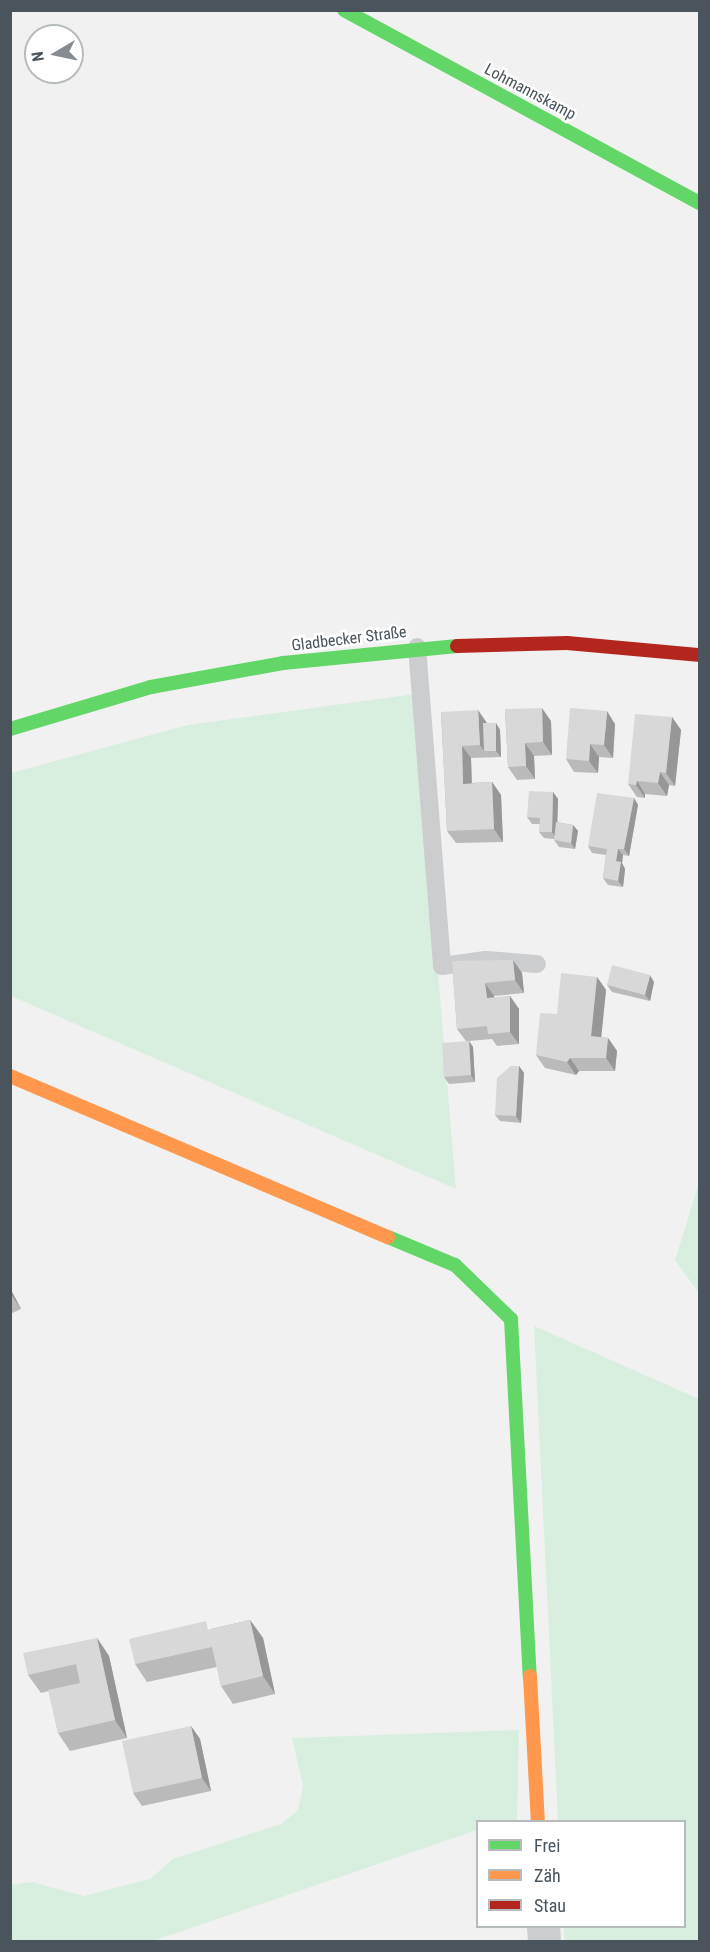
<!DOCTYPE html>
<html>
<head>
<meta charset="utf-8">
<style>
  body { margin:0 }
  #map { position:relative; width:710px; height:1952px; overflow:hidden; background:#f2f1f1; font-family:"Roboto Condensed",sans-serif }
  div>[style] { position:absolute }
  .green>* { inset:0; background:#d8efdf }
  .lane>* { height:18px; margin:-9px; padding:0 9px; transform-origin:9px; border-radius:9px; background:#cbcdcf }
  .street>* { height:33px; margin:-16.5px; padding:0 16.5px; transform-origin:16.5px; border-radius:16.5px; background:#cbcdcf }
  .fast>* { height:14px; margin:-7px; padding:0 7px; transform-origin:7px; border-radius:7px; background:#63d668 }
  .slow>* { height:14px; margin:-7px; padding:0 7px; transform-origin:7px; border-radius:7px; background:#ff974d }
  .jam>* { height:14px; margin:-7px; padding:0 7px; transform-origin:7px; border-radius:7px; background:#b3261e }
  .wall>* { inset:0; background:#bababb }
  .shaded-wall>* { inset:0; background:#979798 }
  .building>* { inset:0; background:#d8d8d9 }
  span { translate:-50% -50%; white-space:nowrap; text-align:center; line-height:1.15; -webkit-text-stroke:5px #fff; paint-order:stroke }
  .street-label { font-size:16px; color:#49545d }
  .frame { position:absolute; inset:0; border:12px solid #49545d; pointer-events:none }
  .legend { position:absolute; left:476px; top:1820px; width:210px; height:108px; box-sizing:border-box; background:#fff; border:2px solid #b6bbbe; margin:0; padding:8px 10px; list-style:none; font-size:18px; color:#49545d }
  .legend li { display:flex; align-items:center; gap:12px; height:30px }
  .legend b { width:30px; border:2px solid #b6bbbe }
  .north { position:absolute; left:24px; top:24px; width:60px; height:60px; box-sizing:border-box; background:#fff; border:2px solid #b6bbbe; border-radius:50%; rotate:261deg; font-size:16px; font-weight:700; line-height:24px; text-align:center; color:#49545d }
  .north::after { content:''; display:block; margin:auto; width:21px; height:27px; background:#848b91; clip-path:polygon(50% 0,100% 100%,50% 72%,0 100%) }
</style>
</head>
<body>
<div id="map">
  <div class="green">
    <i style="clip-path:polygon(415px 694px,456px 1189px,11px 996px,11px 773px,188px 725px)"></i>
    <i style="clip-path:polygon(699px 1183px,700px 1293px,699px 1293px,675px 1260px)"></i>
    <i style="clip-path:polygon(534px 1326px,699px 1399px,699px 1941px,565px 1941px,564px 1927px,684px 1926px,684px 1822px,558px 1821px)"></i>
    <i style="clip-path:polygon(519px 1730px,517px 1821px,478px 1822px,477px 1830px,153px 1941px,11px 1941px,10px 1885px,32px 1882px,84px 1896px,150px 1879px,173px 1859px,281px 1824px,298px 1810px,303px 1786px,292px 1738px)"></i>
  </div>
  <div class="lane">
    <i style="left:417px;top:647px;width:320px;rotate:85.5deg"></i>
    <i style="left:442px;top:966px;width:44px;rotate:-7.8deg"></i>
    <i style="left:486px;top:960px;width:51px;rotate:4.5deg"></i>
  </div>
  <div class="street">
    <i style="left:543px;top:1926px;width:16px;rotate:86deg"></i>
  </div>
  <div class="fast">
    <i style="left:344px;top:10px;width:405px;rotate:28.5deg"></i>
    <i style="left:10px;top:729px;width:147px;rotate:-16.6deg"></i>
    <i style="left:151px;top:687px;width:134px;rotate:-10.3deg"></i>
    <i style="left:283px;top:663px;width:175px;rotate:-5.6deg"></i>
    <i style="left:388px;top:1237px;width:73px;rotate:22.7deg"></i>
    <i style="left:455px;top:1265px;width:78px;rotate:44deg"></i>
    <i style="left:511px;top:1319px;width:358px;rotate:87deg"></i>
  </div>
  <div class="slow">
    <i style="left:10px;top:1076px;width:411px;rotate:23.1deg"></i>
    <i style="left:530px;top:1676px;width:146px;rotate:86.9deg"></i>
  </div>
  <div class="jam">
    <i style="left:457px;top:646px;width:110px;rotate:-1.6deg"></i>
    <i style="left:567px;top:643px;width:134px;rotate:5.2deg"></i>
  </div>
  <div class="wall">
    <i style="clip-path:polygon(505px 709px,551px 721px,552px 755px,534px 756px,535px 779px,517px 780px,508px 767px)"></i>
    <i style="clip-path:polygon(441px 712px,487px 723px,496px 723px,500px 730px,501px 757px,471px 758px,472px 783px,492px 782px,501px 795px,503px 842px,456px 843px,447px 831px)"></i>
    <i style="clip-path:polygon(672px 717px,681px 730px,675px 786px,669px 785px,667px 796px,645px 794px,645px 798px,637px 797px,628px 784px)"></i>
    <i style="clip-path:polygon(615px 724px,613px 758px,599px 757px,598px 773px,574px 772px,566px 759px)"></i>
    <i style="clip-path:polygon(553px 792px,558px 799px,557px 822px,573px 825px,578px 831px,575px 849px,559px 847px,554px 840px,554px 839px,544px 838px,539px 832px,540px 824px,532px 824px,527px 817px)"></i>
    <i style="clip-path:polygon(634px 798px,638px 805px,629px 856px,623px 855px,622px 863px,625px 869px,623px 887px,608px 885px,603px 878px,606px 855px,592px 853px,588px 846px)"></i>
    <i style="clip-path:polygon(452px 961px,522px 973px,524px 993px,494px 996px,494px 998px,510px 996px,519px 1009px,519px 1044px,497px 1046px,492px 1039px,469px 1041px,473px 1047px,475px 1082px,449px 1084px,444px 1077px,466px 1041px,457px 1029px)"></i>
    <i style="clip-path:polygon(597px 977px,606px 990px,601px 1037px,608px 1038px,617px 1051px,615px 1071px,579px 1071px,576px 1075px,545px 1068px,536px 1055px,557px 1014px)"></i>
    <i style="clip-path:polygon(654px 982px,650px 1001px,612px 992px,607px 985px)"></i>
    <i style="clip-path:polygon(519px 1066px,524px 1073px,521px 1123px,500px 1121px,495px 1115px)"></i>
    <i style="clip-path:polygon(10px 1288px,21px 1309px,10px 1314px)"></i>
    <i style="clip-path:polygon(250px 1620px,263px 1638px,275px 1694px,233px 1704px,221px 1686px,217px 1667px,147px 1682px,135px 1664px,211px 1629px)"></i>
    <i style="clip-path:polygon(97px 1638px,109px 1656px,127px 1738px,70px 1751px,58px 1733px,49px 1691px,41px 1693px,28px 1675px)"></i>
    <i style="clip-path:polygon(191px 1726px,200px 1739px,211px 1791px,142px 1806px,133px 1793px)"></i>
  </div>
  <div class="shaded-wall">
    <i style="clip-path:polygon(542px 708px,551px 721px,552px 755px,543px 742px)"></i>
    <i style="clip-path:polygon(478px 710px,487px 723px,484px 751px,480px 745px)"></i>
    <i style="clip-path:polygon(607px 711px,615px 724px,613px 758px,604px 745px)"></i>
    <i style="clip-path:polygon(672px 717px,681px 730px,675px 786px,666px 773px)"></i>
    <i style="clip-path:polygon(496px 723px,500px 730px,501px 757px,496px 751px)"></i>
    <i style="clip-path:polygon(525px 743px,534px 756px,535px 779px,526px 766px)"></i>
    <i style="clip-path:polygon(590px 744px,599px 757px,598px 773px,589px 761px)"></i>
    <i style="clip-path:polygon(462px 746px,471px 758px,472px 796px,463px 784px)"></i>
    <i style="clip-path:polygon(660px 772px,669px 785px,667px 796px,658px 783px)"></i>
    <i style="clip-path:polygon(637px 781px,645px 794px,645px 798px,636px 785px)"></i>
    <i style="clip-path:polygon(492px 782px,501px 795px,503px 842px,494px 829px)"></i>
    <i style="clip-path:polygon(553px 792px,558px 799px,557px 839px,552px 832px)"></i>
    <i style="clip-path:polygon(634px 798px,638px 805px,629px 856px,624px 849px)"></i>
    <i style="clip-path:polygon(573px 825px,578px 831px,575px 849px,571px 843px)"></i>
    <i style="clip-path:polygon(618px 849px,623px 855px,622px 863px,625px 869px,623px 887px,618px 881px,616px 861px)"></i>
    <i style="clip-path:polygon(513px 960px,522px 973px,524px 993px,515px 980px)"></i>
    <i style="clip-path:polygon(650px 975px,654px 982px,650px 1001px,645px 995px)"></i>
    <i style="clip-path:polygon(597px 977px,606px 990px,600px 1049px,591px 1036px)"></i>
    <i style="clip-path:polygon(485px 983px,494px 996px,496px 1011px,487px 998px)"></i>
    <i style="clip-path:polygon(510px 996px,519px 1009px,519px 1044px,510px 1032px)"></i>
    <i style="clip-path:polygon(608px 1038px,617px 1051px,615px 1071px,606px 1058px)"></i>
    <i style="clip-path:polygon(469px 1041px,473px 1047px,475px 1082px,471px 1075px)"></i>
    <i style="clip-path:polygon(570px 1058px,579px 1071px,576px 1075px,567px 1062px)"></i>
    <i style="clip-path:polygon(519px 1066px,524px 1073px,521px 1123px,516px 1116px)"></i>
    <i style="clip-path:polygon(10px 1288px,21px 1309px,10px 1293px)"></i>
    <i style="clip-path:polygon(250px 1620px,263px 1638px,275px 1694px,263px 1676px)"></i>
    <i style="clip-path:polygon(97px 1638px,109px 1656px,127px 1738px,115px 1720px)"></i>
    <i style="clip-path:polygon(191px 1726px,200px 1739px,211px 1791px,202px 1778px)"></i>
  </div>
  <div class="building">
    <i style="clip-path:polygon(542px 708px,543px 742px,525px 743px,526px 766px,508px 767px,505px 709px)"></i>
    <i style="clip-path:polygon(570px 708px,607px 711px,604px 745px,590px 744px,589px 761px,566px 759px)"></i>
    <i style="clip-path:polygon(478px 710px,480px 745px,462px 746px,463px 784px,492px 782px,494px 829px,447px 831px,441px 712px)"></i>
    <i style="clip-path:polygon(635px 714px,672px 717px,666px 773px,660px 772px,658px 783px,637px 781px,636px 785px,628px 784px)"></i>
    <i style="clip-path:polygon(483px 723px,496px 723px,496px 751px,484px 751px)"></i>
    <i style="clip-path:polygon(529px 791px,553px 792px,552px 832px,539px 832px,540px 818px,527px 817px)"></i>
    <i style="clip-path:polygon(597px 793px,634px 798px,624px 849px,618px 849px,616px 861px,621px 862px,618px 881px,603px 878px,607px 849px,588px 846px)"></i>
    <i style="clip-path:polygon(556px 822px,573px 825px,571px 843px,554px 840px)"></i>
    <i style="clip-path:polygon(513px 960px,515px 980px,485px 983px,487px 998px,510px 996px,510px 1032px,488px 1034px,487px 1026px,457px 1029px,452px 961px)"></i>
    <i style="clip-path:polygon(612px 965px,650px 975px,645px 995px,607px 985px)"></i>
    <i style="clip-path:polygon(561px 973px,597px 977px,591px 1036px,608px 1038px,606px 1058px,570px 1058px,567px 1062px,536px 1055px,540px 1013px,557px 1014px)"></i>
    <i style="clip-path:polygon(469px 1041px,471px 1075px,444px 1077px,442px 1043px)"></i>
    <i style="clip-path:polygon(511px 1066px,519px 1066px,516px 1116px,495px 1115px,497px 1078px)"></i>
    <i style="clip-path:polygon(250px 1620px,263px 1676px,221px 1686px,212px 1647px,135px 1664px,129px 1639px,206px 1621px,208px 1630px)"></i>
    <i style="clip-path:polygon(97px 1638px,115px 1720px,58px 1733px,48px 1690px,80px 1683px,76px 1664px,28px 1675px,23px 1653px)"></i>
    <i style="clip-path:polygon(191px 1726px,202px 1778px,133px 1793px,122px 1741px)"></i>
  </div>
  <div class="street-label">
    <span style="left:530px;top:92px;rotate:28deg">Lohmannskamp</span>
    <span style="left:349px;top:639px;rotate:-7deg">Gladbecker Straße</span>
  </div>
  <div class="frame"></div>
  <ul class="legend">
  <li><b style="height:8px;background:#63d668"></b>Frei</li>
  <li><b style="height:8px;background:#ff974d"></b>Zäh</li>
  <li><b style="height:8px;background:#b3261e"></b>Stau</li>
  </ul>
  <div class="north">N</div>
</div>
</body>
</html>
